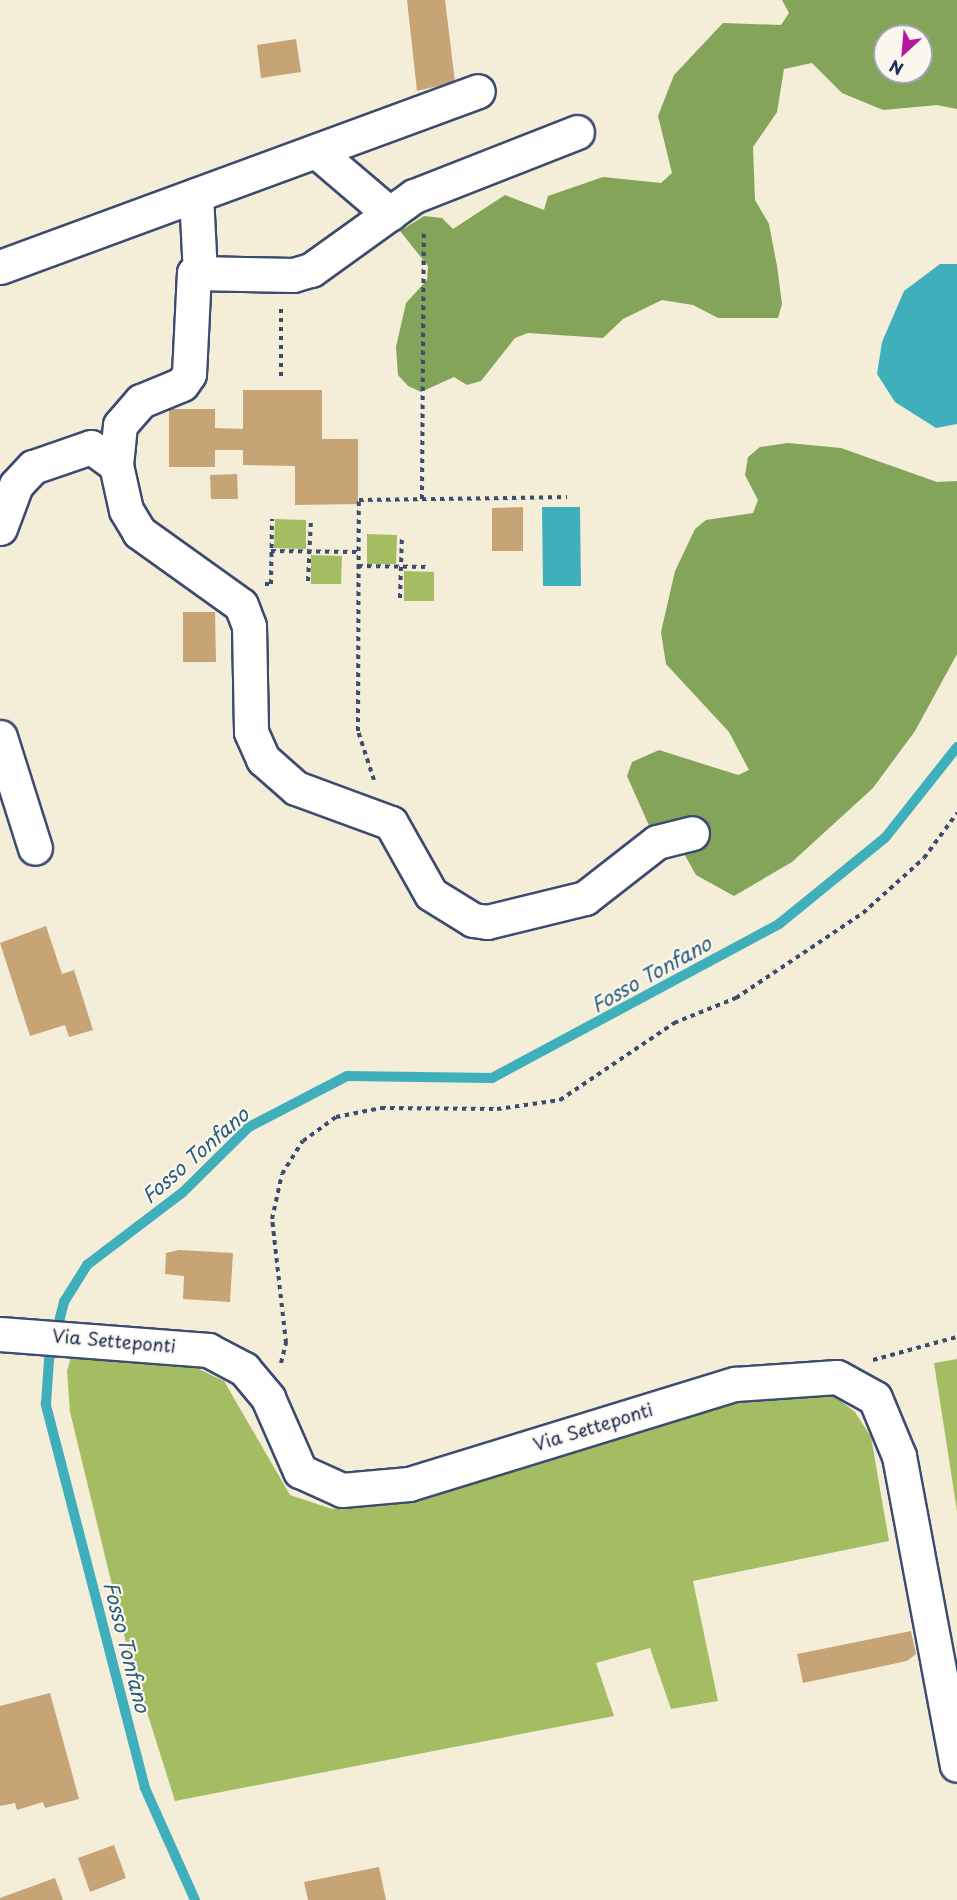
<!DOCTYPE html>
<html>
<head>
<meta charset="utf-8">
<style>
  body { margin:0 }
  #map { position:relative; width:957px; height:1900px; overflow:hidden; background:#f4edd8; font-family:"Playpen Sans",sans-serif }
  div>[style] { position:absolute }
  .green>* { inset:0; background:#a4bd63 }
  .forest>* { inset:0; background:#83a459 }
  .water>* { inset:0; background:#40afbc }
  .stream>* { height:10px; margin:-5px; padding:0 5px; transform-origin:5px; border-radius:5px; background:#40afbc }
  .building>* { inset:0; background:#c7a475 }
  .path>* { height:4px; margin-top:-2px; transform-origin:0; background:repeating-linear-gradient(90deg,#3c4c70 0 4.5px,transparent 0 9px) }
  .roads { filter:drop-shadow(2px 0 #3c4c70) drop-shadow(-2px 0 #3c4c70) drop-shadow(0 2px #3c4c70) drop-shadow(0 -2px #3c4c70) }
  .minor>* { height:33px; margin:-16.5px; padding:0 16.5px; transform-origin:16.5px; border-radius:16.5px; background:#fff }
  span { translate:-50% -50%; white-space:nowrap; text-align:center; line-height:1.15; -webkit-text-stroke:4.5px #fbf7ec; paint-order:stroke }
  .street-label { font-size:18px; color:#1b2f5e }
  .water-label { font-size:20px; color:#285c7f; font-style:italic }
  .north { position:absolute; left:873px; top:24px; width:60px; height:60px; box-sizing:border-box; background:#fbf7ec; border:2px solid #a1a7b3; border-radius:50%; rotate:206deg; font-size:16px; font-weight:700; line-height:24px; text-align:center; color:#1b2f5e }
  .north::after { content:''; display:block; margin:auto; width:21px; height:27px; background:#b5179e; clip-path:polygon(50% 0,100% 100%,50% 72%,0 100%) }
</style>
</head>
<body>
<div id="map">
  <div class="green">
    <i style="clip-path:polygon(275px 519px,306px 520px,306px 549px,274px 548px)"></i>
    <i style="clip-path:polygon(367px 534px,397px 535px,396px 564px,367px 564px)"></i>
    <i style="clip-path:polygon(311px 555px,342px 556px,341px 584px,311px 584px)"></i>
    <i style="clip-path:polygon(404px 571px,434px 572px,434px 601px,404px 601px)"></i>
    <i style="clip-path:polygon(73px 1350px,169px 1355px,224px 1381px,290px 1495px,332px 1509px,376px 1504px,777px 1391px,815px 1391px,834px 1396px,855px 1412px,871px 1437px,889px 1541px,693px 1581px,718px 1701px,671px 1709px,650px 1648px,596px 1663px,614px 1716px,175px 1801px,129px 1655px,70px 1412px,67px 1371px)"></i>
    <i style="clip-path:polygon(957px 1359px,957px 1511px,934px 1363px)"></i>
  </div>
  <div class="forest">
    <i style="clip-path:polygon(evenodd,782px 0,957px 0,957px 109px,937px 105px,883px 110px,842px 93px,812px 63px,784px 69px,777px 112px,753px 147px,755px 200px,769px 224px,777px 266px,782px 304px,778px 318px,718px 318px,693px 305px,662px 300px,623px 319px,603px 338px,528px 333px,515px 338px,481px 381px,467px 385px,454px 377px,421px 392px,408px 386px,398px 375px,396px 347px,406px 303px,427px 280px,428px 266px,400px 231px,424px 216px,442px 218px,453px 229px,505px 195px,544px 210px,548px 196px,603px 177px,661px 183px,672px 173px,658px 116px,674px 75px,723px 23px,781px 25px,789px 13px,782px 0,885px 36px,921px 36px,921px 72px,885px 72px,885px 36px)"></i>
    <i style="clip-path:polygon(788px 443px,841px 448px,937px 482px,957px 481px,957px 654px,915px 731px,873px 788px,792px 862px,734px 896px,696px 875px,682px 850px,651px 830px,627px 776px,632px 762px,659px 750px,738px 775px,749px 770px,729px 732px,666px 664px,661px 632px,675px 571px,695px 529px,706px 520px,753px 513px,758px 500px,745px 475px,748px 457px,760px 447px)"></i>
  </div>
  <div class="water">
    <i style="clip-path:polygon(940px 264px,957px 264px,957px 424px,936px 428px,895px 402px,877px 374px,882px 342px,904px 291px)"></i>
    <i style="clip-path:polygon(542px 507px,580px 507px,581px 586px,543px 586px)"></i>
  </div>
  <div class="stream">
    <i style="left:195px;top:1900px;width:123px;rotate:-114.1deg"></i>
    <i style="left:145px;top:1788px;width:397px;rotate:-104.5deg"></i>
    <i style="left:46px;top:1404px;width:44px;rotate:-86.1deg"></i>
    <i style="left:49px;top:1360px;width:60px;rotate:-75.5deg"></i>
    <i style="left:64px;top:1302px;width:44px;rotate:-58.1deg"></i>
    <i style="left:87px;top:1265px;width:119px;rotate:-37.2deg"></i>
    <i style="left:182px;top:1193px;width:94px;rotate:-44.6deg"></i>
    <i style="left:249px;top:1127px;width:110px;rotate:-27.5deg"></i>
    <i style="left:347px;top:1076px;width:145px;rotate:0.8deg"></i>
    <i style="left:492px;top:1078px;width:326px;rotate:-28.2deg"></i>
    <i style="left:779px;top:924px;width:136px;rotate:-39.1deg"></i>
    <i style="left:885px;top:838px;width:116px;rotate:-51.6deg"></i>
  </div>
  <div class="building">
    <i style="clip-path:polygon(407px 0,445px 0,455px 82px,417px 91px)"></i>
    <i style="clip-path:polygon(296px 39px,301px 72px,261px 78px,257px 45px)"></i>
    <i style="clip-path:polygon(243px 390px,322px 390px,322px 439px,358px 439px,358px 504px,295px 505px,295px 466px,243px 465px,243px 450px,215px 450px,215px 467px,169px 467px,169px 409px,215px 409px,215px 428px,243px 429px)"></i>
    <i style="clip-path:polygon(237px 474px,238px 499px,211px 499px,210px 475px)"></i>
    <i style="clip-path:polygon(523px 507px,523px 551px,492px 551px,492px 508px)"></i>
    <i style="clip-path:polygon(183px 612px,215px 612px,216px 662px,183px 662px)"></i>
    <i style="clip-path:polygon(46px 926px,62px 974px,74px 970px,93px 1030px,69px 1037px,65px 1025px,30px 1036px,0 943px)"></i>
    <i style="clip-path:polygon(179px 1250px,233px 1253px,230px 1302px,183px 1299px,184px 1276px,165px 1274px,166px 1253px)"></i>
    <i style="clip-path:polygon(911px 1631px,916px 1654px,907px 1661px,803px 1683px,797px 1654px)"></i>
    <i style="clip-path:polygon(50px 1693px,79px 1799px,45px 1808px,43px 1802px,17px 1810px,15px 1803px,0 1806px,0 1706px)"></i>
    <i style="clip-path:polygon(114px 1845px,126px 1878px,90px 1892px,78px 1858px)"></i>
    <i style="clip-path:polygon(379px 1867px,386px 1900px,308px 1900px,304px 1882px)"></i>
    <i style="clip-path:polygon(55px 1878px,63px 1900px,0 1900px,0 1898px)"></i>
  </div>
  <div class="path">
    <i style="left:281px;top:309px;width:69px;rotate:90deg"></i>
    <i style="left:422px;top:499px;width:270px;rotate:-89.6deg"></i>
    <i style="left:271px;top:551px;width:87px;rotate:0.7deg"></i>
    <i style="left:358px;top:566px;width:71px;rotate:0.8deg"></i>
    <i style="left:308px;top:581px;width:62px;rotate:-87.2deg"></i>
    <i style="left:265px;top:584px;width:6px"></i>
    <i style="left:271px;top:584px;width:65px;rotate:-89.1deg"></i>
    <i style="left:400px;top:598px;width:62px;rotate:-88.2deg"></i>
    <i style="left:374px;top:780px;width:52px;rotate:-108.1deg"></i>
    <i style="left:358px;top:731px;width:231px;rotate:-89.8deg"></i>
    <i style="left:359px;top:500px;width:208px;rotate:-0.8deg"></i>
    <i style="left:873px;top:1360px;width:87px;rotate:-15.3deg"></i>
    <i style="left:281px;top:1363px;width:21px;rotate:-76deg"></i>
    <i style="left:286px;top:1343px;width:125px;rotate:-96.4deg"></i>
    <i style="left:272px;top:1219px;width:46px;rotate:-77.5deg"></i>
    <i style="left:282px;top:1174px;width:39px;rotate:-58deg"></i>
    <i style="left:303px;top:1141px;width:41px;rotate:-36deg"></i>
    <i style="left:336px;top:1117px;width:46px;rotate:-11.3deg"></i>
    <i style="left:381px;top:1108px;width:116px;rotate:0.5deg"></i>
    <i style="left:497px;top:1109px;width:64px;rotate:-8.1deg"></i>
    <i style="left:560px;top:1100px;width:138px;rotate:-34deg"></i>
    <i style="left:674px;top:1023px;width:67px;rotate:-22deg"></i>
    <i style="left:736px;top:998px;width:153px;rotate:-33.8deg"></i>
    <i style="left:863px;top:913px;width:82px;rotate:-42deg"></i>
    <i style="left:924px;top:858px;width:56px;rotate:-53.7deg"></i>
  </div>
  <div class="roads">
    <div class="minor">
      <i style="left:316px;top:151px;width:97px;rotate:40.4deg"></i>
      <i style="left:196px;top:195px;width:78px;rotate:87.1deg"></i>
      <i style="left:0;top:267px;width:509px;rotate:-20.21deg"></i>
      <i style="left:116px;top:465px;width:40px;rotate:-84.3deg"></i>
      <i style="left:120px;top:425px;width:32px;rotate:-49deg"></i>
      <i style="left:141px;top:401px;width:44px;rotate:-22.5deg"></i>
      <i style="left:182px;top:384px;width:12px;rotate:-55deg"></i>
      <i style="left:189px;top:374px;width:101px;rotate:-87.2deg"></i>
      <i style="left:194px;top:273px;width:99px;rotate:1.2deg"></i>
      <i style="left:293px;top:275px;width:19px;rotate:-16deg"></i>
      <i style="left:311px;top:270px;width:127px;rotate:-35.7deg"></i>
      <i style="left:414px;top:196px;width:175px;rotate:-21.4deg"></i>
      <i style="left:0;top:528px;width:46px;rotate:-69.6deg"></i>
      <i style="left:16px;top:485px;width:25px;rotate:-47deg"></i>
      <i style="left:33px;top:467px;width:61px;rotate:-19deg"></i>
      <i style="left:91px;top:447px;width:31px;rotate:36deg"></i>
      <i style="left:116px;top:465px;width:46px;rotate:77.5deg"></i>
      <i style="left:126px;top:510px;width:26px;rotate:59deg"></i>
      <i style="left:139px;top:532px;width:125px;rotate:35.6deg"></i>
      <i style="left:241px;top:605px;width:22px;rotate:69deg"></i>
      <i style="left:249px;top:626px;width:106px;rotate:88.9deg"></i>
      <i style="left:251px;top:732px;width:30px;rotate:66deg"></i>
      <i style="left:263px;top:759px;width:44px;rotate:41.3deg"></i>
      <i style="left:296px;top:788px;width:101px;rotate:20.2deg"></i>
      <i style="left:391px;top:823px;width:81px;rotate:60.6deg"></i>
      <i style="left:431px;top:894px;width:49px;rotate:31.8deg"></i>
      <i style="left:473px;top:920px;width:14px;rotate:8deg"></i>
      <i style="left:487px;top:922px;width:101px;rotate:-13.8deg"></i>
      <i style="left:585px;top:898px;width:91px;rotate:-37.9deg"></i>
      <i style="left:657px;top:842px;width:36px;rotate:-14deg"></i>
      <i style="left:0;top:737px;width:116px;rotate:72.5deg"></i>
      <i style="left:0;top:1334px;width:209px;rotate:4.4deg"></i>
      <i style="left:208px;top:1350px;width:41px;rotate:27.8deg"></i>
      <i style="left:244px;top:1369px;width:38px;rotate:50deg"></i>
      <i style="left:268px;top:1398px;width:80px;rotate:66.3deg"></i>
      <i style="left:300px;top:1471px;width:46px;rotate:24.3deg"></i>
      <i style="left:342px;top:1490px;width:67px;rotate:-5.1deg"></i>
      <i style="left:409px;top:1484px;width:341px;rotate:-17.1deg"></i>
      <i style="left:735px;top:1384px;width:102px;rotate:-3.9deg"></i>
      <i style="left:837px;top:1377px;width:43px;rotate:28.9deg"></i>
      <i style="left:875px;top:1398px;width:63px;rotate:67.5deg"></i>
      <i style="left:899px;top:1456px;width:314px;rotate:79.4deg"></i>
    </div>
  </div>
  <div class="street-label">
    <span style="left:114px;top:1341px;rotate:5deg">Via Setteponti</span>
    <span style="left:593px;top:1427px;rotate:-17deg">Via Setteponti</span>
  </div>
  <div class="water-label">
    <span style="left:651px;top:974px;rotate:-29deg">Fosso Tonfano</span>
    <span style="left:195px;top:1155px;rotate:-41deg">Fosso Tonfano</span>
    <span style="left:127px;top:1647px;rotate:76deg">Fosso Tonfano</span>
  </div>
  <div class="north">N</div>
</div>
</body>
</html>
